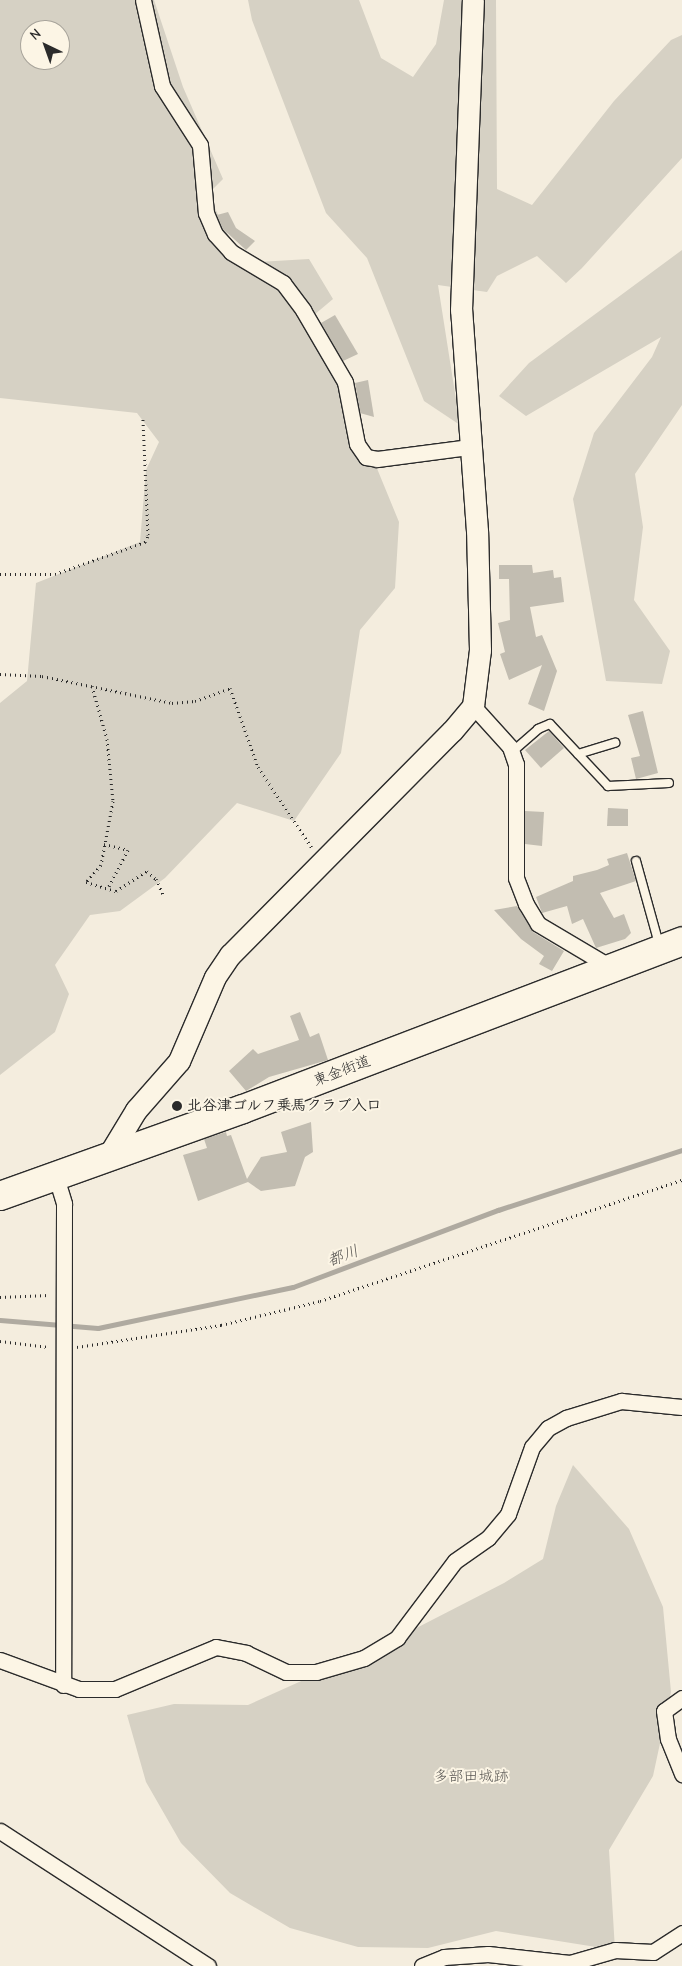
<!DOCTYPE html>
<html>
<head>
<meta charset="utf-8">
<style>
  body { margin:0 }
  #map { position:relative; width:682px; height:1966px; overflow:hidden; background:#f4edde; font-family:"Comic Neue","Klee One",sans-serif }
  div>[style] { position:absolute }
  .green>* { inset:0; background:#d6d1c4 }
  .stream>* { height:5px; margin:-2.5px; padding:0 2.5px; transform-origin:2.5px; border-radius:2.5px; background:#afaaa0 }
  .building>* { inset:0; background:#c2bdb1 }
  .path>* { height:3px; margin-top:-1.5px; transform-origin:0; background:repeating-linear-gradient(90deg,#2b2b2b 0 1px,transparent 0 5px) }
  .roads { filter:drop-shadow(1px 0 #2b2b2b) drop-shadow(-1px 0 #2b2b2b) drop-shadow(0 1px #2b2b2b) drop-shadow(0 -1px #2b2b2b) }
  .lane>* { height:8px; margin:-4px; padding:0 4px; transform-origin:4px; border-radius:4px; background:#fcf5e5 }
  .street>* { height:15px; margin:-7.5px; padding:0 7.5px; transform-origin:7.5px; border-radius:7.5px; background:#fcf5e5 }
  .secondary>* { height:21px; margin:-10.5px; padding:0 10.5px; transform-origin:10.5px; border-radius:10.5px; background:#fcf5e5 }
  .highway>* { height:28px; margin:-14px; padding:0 14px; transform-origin:14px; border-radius:14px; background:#fcf5e5 }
  .dots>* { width:14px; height:14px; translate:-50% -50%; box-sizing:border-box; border:2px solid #fcf5e5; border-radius:50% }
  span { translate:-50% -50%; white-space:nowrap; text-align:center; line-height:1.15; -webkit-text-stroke:4px #fcf5e5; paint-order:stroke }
  .street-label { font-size:15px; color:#2b2b2b }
  .poi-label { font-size:15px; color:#2b2b2b; font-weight:700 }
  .left { translate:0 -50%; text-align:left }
  .park-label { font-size:15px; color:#565451 }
  .water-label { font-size:16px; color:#595754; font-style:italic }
  .north { position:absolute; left:20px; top:20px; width:50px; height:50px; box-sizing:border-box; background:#fcf5e5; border:1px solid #a8a49b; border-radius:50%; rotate:318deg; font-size:14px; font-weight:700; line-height:20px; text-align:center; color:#2b2b2b }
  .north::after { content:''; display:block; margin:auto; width:18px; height:22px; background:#2b2b2b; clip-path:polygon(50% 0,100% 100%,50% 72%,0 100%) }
</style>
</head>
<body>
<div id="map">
  <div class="green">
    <i style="clip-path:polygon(evenodd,0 0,154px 0,183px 87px,223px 179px,208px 194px,242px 263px,309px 259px,333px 299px,314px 315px,399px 522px,395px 588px,360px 630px,341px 753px,294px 821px,237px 803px,165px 878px,120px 911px,90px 915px,55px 965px,69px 994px,55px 1032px,0 1075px,0 703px,27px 681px,36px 583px,140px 542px,146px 470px,159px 442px,137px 413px,0 398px,0 0,30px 30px,60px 30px,60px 60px,30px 60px,30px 30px)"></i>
    <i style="clip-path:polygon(248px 0,359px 0,381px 58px,413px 77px,436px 44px,444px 0,496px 0,497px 189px,532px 205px,614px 101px,671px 40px,682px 35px,682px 158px,582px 268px,566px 283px,537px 256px,497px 276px,487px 292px,438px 285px,460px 425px,424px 401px,367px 258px,326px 213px,252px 20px)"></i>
    <i style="clip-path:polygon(682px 250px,682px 405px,635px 474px,643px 527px,634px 600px,670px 651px,662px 684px,606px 681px,573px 499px,594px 433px,652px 357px,661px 337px,526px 416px,499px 396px,529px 363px)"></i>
    <i style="clip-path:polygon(573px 1465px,629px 1529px,663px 1607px,671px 1692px,653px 1776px,609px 1850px,615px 1950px,496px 1931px,428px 1948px,358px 1947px,290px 1928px,230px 1893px,181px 1843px,146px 1782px,127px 1715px,174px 1704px,248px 1705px,397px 1638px,504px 1583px,543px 1559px,556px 1506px)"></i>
  </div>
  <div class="stream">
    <i style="left:0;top:1320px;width:98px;rotate:4.7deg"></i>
    <i style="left:98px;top:1328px;width:199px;rotate:-11.9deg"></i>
    <i style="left:293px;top:1287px;width:219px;rotate:-20.6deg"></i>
    <i style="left:498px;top:1210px;width:194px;rotate:-18.1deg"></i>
  </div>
  <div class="building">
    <i style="clip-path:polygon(228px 212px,236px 228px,255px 241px,246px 250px,223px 229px,217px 215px)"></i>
    <i style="clip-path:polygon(335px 315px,358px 354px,343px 361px,321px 323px)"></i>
    <i style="clip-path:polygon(368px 380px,374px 417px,360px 413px,355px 383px)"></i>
    <i style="clip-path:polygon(499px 565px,532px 565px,533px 573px,553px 570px,554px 578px,561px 577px,564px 602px,530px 607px,536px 637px,542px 635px,557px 671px,544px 711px,528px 704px,542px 665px,509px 680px,500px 654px,505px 652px,498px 623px,510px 620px,509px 579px,499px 579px)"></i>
    <i style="clip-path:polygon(643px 711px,658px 773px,636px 779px,631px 758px,640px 756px,628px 715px)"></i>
    <i style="clip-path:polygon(549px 731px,564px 748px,541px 768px,525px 750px)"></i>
    <i style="clip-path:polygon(608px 808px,628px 809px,628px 826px,607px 826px)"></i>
    <i style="clip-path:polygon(525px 811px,544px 812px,542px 846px,525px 844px)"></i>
    <i style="clip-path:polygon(627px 853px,636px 881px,600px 893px,614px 918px,624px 914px,631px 933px,625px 939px,596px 948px,583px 919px,572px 924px,567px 906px,542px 913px,536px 897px,573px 881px,573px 876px,597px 870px,609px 865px,607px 859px)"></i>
    <i style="clip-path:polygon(517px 906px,533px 932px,564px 951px,552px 971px,539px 964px,544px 956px,521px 939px,494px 910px)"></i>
    <i style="clip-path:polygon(300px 1012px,310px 1037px,319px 1033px,328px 1060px,269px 1077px,246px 1091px,229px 1071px,253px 1049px,258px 1054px,299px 1040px,290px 1016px)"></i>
    <i style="clip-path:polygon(311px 1122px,313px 1152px,305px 1157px,295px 1186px,261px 1191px,248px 1182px,198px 1201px,183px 1155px,207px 1148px,204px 1139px,226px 1132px,227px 1136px,231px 1135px,247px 1179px,261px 1157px,287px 1152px,281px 1132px)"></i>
  </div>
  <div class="path">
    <i style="left:0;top:574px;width:55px"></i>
    <i style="left:55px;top:574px;width:96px;rotate:-19.6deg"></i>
    <i style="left:145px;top:542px;width:8px;rotate:-67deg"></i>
    <i style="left:148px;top:535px;width:116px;rotate:-92.5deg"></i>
    <i style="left:0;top:674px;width:42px;rotate:2.7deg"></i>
    <i style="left:42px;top:676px;width:133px;rotate:11.7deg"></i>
    <i style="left:172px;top:703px;width:23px;rotate:-5deg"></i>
    <i style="left:195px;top:701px;width:37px;rotate:-20deg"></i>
    <i style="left:230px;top:688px;width:84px;rotate:70.5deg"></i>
    <i style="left:258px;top:767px;width:97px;rotate:56.3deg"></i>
    <i style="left:92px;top:686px;width:55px;rotate:74.2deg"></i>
    <i style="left:107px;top:739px;width:62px;rotate:84.5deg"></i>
    <i style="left:113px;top:801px;width:65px;rotate:100.6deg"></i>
    <i style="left:101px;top:865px;width:23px;rotate:131deg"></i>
    <i style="left:86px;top:882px;width:31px;rotate:17deg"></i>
    <i style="left:116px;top:891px;width:37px;rotate:-33deg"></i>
    <i style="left:147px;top:871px;width:12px;rotate:42deg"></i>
    <i style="left:156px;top:879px;width:17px;rotate:65deg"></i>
    <i style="left:104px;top:844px;width:25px;rotate:14deg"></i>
    <i style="left:128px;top:850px;width:41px;rotate:117.8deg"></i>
    <i style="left:0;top:1297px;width:49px;rotate:-2.3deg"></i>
    <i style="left:0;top:1341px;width:49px;rotate:7deg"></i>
    <i style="left:77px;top:1347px;width:146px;rotate:-8.7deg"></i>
    <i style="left:221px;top:1325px;width:102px;rotate:-13.6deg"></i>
    <i style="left:320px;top:1301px;width:382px;rotate:-18.5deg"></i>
  </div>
  <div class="roads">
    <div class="lane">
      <i style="left:512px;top:752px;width:35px;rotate:-41deg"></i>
      <i style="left:538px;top:729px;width:13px;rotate:-23deg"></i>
      <i style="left:550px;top:724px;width:85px;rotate:46.9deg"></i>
      <i style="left:608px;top:786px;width:61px;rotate:-2.8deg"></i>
      <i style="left:578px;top:754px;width:39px;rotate:-17deg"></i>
      <i style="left:636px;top:861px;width:86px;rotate:74.5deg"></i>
    </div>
    <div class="street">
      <i style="left:143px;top:0;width:88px;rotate:77.5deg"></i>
      <i style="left:162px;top:86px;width:70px;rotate:57.2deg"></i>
      <i style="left:200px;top:145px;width:68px;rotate:85deg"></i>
      <i style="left:206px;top:213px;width:23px;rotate:67deg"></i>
      <i style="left:215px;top:234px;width:24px;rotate:48deg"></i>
      <i style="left:231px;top:252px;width:61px;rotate:30.8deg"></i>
      <i style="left:283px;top:283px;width:34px;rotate:53deg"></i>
      <i style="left:303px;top:310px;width:83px;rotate:59.7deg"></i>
      <i style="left:345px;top:382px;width:63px;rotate:79deg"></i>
      <i style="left:357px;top:444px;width:16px;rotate:55deg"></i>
      <i style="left:366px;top:457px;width:11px;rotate:10deg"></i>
      <i style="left:377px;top:459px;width:94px;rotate:-7.4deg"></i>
      <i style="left:473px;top:706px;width:55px;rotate:47.9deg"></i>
      <i style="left:510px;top:747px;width:18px;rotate:71deg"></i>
      <i style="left:516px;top:764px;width:114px;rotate:90deg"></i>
      <i style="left:516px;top:878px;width:28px;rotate:69deg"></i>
      <i style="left:526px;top:904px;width:23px;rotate:59deg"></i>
      <i style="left:538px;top:924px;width:86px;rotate:30.7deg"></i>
      <i style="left:56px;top:1177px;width:28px;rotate:73deg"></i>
      <i style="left:64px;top:1204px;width:481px;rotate:90.1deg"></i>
      <i style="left:0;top:1660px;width:84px;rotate:20.2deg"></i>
      <i style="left:79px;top:1689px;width:36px"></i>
      <i style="left:115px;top:1689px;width:109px;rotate:-22.6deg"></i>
      <i style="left:216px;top:1647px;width:31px;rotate:11deg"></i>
      <i style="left:246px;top:1653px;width:44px;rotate:25.4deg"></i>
      <i style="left:286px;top:1672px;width:30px"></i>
      <i style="left:316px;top:1672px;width:50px;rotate:-16.3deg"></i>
      <i style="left:364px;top:1658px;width:39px;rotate:-31deg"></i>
      <i style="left:397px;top:1638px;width:96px;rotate:-53deg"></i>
      <i style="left:455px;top:1561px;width:40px;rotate:-34.9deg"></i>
      <i style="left:488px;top:1538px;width:31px;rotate:-50deg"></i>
      <i style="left:508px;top:1514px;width:71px;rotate:-70.3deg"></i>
      <i style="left:532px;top:1447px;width:25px;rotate:-50deg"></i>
      <i style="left:548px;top:1428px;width:21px;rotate:-29deg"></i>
      <i style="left:566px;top:1418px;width:58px;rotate:-17.2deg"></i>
      <i style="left:621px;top:1401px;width:61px;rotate:5.6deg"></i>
      <i style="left:682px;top:1698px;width:22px;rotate:144deg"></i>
      <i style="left:664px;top:1711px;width:28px;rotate:82deg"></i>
      <i style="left:668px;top:1739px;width:38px;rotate:68deg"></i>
      <i style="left:0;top:1831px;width:248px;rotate:33deg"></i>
      <i style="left:422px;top:1966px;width:24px;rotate:-22deg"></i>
      <i style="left:444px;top:1957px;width:44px;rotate:-3.9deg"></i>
      <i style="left:488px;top:1954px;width:82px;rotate:6.3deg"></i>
      <i style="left:570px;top:1963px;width:47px;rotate:-16.1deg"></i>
      <i style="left:615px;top:1950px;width:38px;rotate:3deg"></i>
      <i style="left:653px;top:1952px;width:35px;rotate:-33deg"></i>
    </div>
    <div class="secondary">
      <i style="left:107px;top:1158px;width:56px;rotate:-58.9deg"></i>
      <i style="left:136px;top:1110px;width:65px;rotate:-48.7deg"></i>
      <i style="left:179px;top:1061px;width:91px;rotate:-66.8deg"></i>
      <i style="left:215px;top:977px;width:27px;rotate:-56deg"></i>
      <i style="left:230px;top:955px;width:315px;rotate:-45.3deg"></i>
      <i style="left:452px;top:731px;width:33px;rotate:-50deg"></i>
      <i style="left:473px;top:706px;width:56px;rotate:-82.9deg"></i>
      <i style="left:480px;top:650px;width:119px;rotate:-91.4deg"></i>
      <i style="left:477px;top:531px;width:222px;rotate:-94.1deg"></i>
      <i style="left:461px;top:310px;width:310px;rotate:-87.8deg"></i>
    </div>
    <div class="highway">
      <i style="left:0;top:1196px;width:258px;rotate:-19.7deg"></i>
      <i style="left:243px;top:1109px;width:470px;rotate:-20.9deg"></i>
    </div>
  </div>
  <div class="dots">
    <i style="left:177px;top:1106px;background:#2b2b2b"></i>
  </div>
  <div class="street-label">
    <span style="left:342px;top:1071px;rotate:-21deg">東金街道</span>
  </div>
  <div class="poi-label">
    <span class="left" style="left:187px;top:1106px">北谷津ゴルフ乗馬クラブ入口</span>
  </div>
  <div class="park-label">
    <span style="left:471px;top:1777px">多部田城跡</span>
  </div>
  <div class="water-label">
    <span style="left:343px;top:1256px;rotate:-21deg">都川</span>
  </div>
  <div class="north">N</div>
</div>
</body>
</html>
